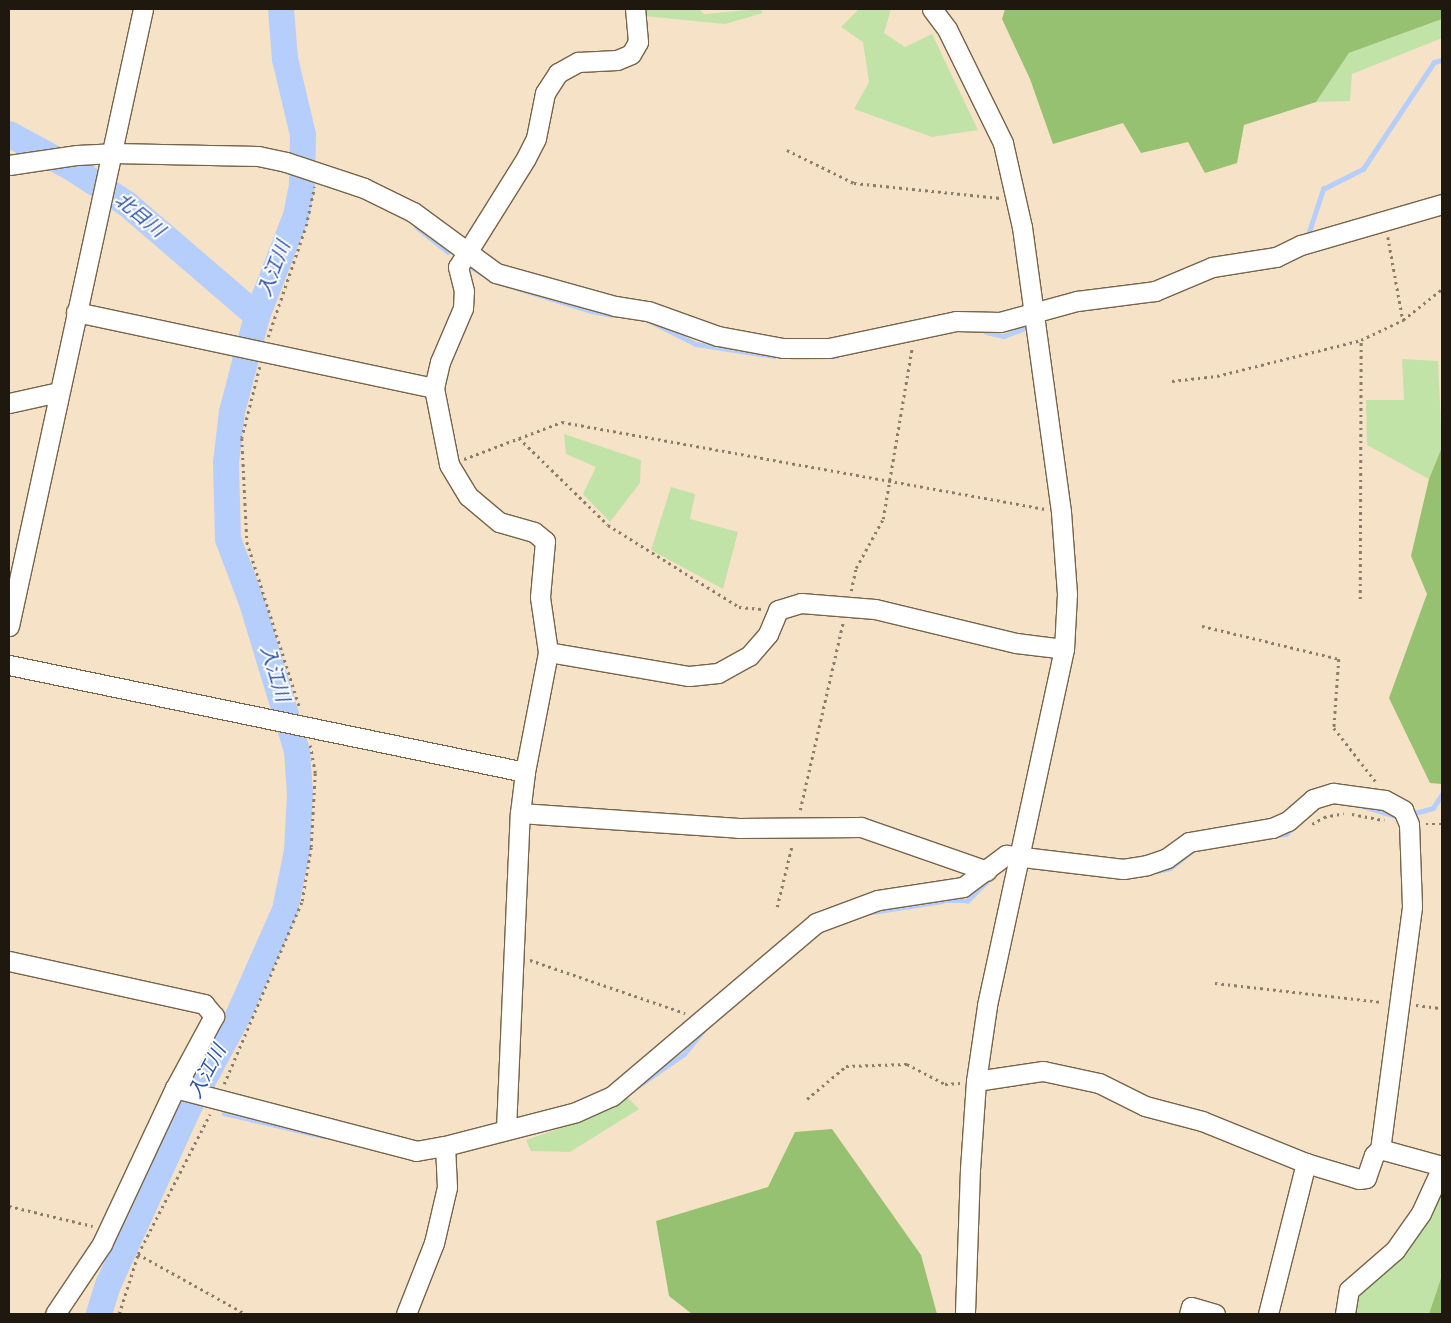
<!DOCTYPE html>
<html>
<head>
<meta charset="utf-8">
<style>
  body { margin:0 }
  #map { position:relative; width:1451px; height:1323px; overflow:hidden; background:#f6e2c6; font-family:"Sofia Sans Condensed","Noto Sans JP",sans-serif }
  div>[style] { position:absolute }
  .green>* { inset:0; background:#c2e3a8 }
  .forest>* { inset:0; background:#96c171 }
  .stream>* { height:4.5px; margin:-2.25px; padding:0 2.25px; transform-origin:2.25px; border-radius:2.25px; background:#b6cefc }
  .river>* { height:26px; margin:-13px; padding:0 13px; transform-origin:13px; border-radius:13px; background:#b6cefc }
  .path>* { height:2.5px; margin-top:-1.25px; transform-origin:0; background:repeating-linear-gradient(90deg,#8b7d6a 0 2.5px,transparent 0 6.5px) }
  .roads { filter:drop-shadow(1px 0 #76644b) drop-shadow(-1px 0 #76644b) drop-shadow(0 1px #76644b) drop-shadow(0 -1px #76644b) }
  .minor>* { height:19px; margin:-9.5px; padding:0 9.5px; transform-origin:9.5px; border-radius:9.5px; background:#fff }
  span { translate:-50% -50%; white-space:nowrap; text-align:center; line-height:1.15; -webkit-text-stroke:4px #fff; paint-order:stroke }
  .water-label { font-size:19px; color:#284fa6; font-style:italic }
  .frame { position:absolute; inset:0; border:10px solid #1f180e; pointer-events:none }
</style>
</head>
<body>
<div id="map">
  <div class="green">
    <i style="clip-path:polygon(643px 9px,699px 9px,704px 14px,760px 9px,763px 13px,725px 24px,644px 16px)"></i>
    <i style="clip-path:polygon(859px 9px,891px 9px,884px 33px,905px 47px,932px 34px,978px 130px,932px 137px,854px 109px,869px 82px,863px 42px,841px 27px)"></i>
    <i style="clip-path:polygon(1442px 19px,1442px 38px,1352px 74px,1350px 101px,1316px 102px,1349px 53px)"></i>
    <i style="clip-path:polygon(1402px 359px,1438px 361px,1442px 447px,1429px 479px,1367px 445px,1366px 400px,1404px 400px)"></i>
    <i style="clip-path:polygon(564px 434px,641px 460px,640px 483px,610px 522px,583px 494px,596px 467px,566px 454px)"></i>
    <i style="clip-path:polygon(671px 487px,695px 494px,690px 519px,738px 532px,723px 589px,651px 550px)"></i>
    <i style="clip-path:polygon(628px 1098px,639px 1109px,570px 1152px,531px 1151px,526px 1140px,570px 1125px)"></i>
    <i style="clip-path:polygon(1442px 1182px,1442px 1275px,1429px 1314px,1351px 1314px,1355px 1293px)"></i>
  </div>
  <div class="forest">
    <i style="clip-path:polygon(1005px 9px,1442px 9px,1442px 19px,1349px 53px,1316px 102px,1244px 125px,1237px 163px,1205px 173px,1188px 142px,1141px 153px,1123px 123px,1053px 144px,1030px 79px,1002px 19px)"></i>
    <i style="clip-path:polygon(1442px 447px,1442px 784px,1430px 783px,1389px 698px,1427px 594px,1411px 556px,1429px 479px)"></i>
    <i style="clip-path:polygon(832px 1129px,921px 1255px,937px 1314px,692px 1314px,669px 1296px,656px 1221px,768px 1187px,795px 1132px)"></i>
    <i style="clip-path:polygon(1442px 1275px,1442px 1314px,1429px 1314px)"></i>
  </div>
  <div class="stream">
    <i style="left:416px;top:226px;width:41px;rotate:39.1deg"></i>
    <i style="left:1307px;top:238px;width:52px;rotate:-71.9deg"></i>
    <i style="left:1323px;top:189px;width:45px;rotate:-26.6deg"></i>
    <i style="left:1363px;top:169px;width:128px;rotate:-56.4deg"></i>
    <i style="left:1434px;top:62px;width:8px;rotate:-14deg"></i>
    <i style="left:470px;top:266px;width:13px;rotate:32deg"></i>
    <i style="left:491px;top:280px;width:106px;rotate:17.1deg"></i>
    <i style="left:592px;top:311px;width:21px;rotate:11deg"></i>
    <i style="left:648px;top:320px;width:54px;rotate:26.6deg"></i>
    <i style="left:696px;top:344px;width:79px;rotate:8.7deg"></i>
    <i style="left:986px;top:332px;width:18px;rotate:13deg"></i>
    <i style="left:1004px;top:336px;width:25px;rotate:-21deg"></i>
    <i style="left:792px;top:357px;width:44px;rotate:-1.3deg"></i>
    <i style="left:1360px;top:805px;width:38px;rotate:17deg"></i>
    <i style="left:1411px;top:814px;width:23px;rotate:-15deg"></i>
    <i style="left:1433px;top:808px;width:17px;rotate:-57deg"></i>
    <i style="left:1277px;top:835px;width:9px;rotate:-6deg"></i>
    <i style="left:1286px;top:834px;width:11px;rotate:-41deg"></i>
    <i style="left:1157px;top:871px;width:13px;rotate:-13deg"></i>
    <i style="left:1170px;top:868px;width:29px;rotate:-38deg"></i>
    <i style="left:872px;top:912px;width:71px;rotate:-8.9deg"></i>
    <i style="left:942px;top:901px;width:25px"></i>
    <i style="left:967px;top:901px;width:34px;rotate:-45deg"></i>
    <i style="left:635px;top:1088px;width:60px;rotate:-34.8deg"></i>
    <i style="left:684px;top:1054px;width:32px;rotate:-51deg"></i>
    <i style="left:224px;top:1113px;width:102px;rotate:13.1deg"></i>
  </div>
  <div class="river">
    <i style="left:9px;top:134px;width:72px;rotate:28.4deg"></i>
    <i style="left:72px;top:168px;width:66px;rotate:33.2deg"></i>
    <i style="left:127px;top:204px;width:172px;rotate:40.7deg"></i>
    <i style="left:99px;top:1314px;width:30px;rotate:-73deg"></i>
    <i style="left:108px;top:1285px;width:198px;rotate:-65.5deg"></i>
    <i style="left:190px;top:1105px;width:101px;rotate:-61.7deg"></i>
    <i style="left:238px;top:1016px;width:116px;rotate:-66.1deg"></i>
    <i style="left:285px;top:910px;width:60px;rotate:-78.5deg"></i>
    <i style="left:297px;top:851px;width:57px;rotate:-87deg"></i>
    <i style="left:300px;top:794px;width:43px;rotate:-94deg"></i>
    <i style="left:297px;top:751px;width:158px;rotate:-106.9deg"></i>
    <i style="left:251px;top:600px;width:65px;rotate:-110.7deg"></i>
    <i style="left:228px;top:539px;width:76px;rotate:-91.5deg"></i>
    <i style="left:226px;top:463px;width:51px;rotate:-83.3deg"></i>
    <i style="left:232px;top:412px;width:99px;rotate:-75.4deg"></i>
    <i style="left:257px;top:316px;width:107px;rotate:-68.7deg"></i>
    <i style="left:296px;top:216px;width:33px;rotate:-79deg"></i>
    <i style="left:302px;top:184px;width:49px;rotate:-88.8deg"></i>
    <i style="left:303px;top:135px;width:78px;rotate:-103.3deg"></i>
    <i style="left:285px;top:59px;width:50px;rotate:-94.6deg"></i>
  </div>
  <div class="path">
    <i style="left:787px;top:150px;width:75px;rotate:26.2deg"></i>
    <i style="left:854px;top:183px;width:147px;rotate:5.9deg"></i>
    <i style="left:1388px;top:237px;width:84px;rotate:79.8deg"></i>
    <i style="left:268px;top:337px;width:117px;rotate:-71.1deg"></i>
    <i style="left:306px;top:226px;width:40px;rotate:-78deg"></i>
    <i style="left:260px;top:367px;width:73px;rotate:104.2deg"></i>
    <i style="left:242px;top:438px;width:104px;rotate:87.2deg"></i>
    <i style="left:247px;top:542px;width:174px;rotate:72.3deg"></i>
    <i style="left:1172px;top:381px;width:45px;rotate:-6.3deg"></i>
    <i style="left:1217px;top:376px;width:148px;rotate:-14deg"></i>
    <i style="left:1361px;top:340px;width:47px;rotate:-25.5deg"></i>
    <i style="left:1403px;top:320px;width:50px;rotate:-38.5deg"></i>
    <i style="left:519px;top:438px;width:124px;rotate:44.3deg"></i>
    <i style="left:608px;top:525px;width:155px;rotate:32deg"></i>
    <i style="left:739px;top:607px;width:23px;rotate:5deg"></i>
    <i style="left:464px;top:459px;width:105px;rotate:-20.7deg"></i>
    <i style="left:562px;top:422px;width:491px;rotate:10.2deg"></i>
    <i style="left:851px;top:591px;width:24px;rotate:-78deg"></i>
    <i style="left:856px;top:568px;width:56px;rotate:-61.1deg"></i>
    <i style="left:883px;top:519px;width:174px;rotate:-80.4deg"></i>
    <i style="left:1360px;top:599px;width:259px;rotate:-89.8deg"></i>
    <i style="left:1202px;top:626px;width:141px;rotate:13.5deg"></i>
    <i style="left:1339px;top:659px;width:69px;rotate:94.1deg"></i>
    <i style="left:1334px;top:728px;width:70px;rotate:52deg"></i>
    <i style="left:800px;top:810px;width:192px;rotate:-77.1deg"></i>
    <i style="left:1352px;top:814px;width:33px;rotate:11deg"></i>
    <i style="left:1312px;top:824px;width:14px;rotate:-30deg"></i>
    <i style="left:1324px;top:817px;width:20px;rotate:-11deg"></i>
    <i style="left:1426px;top:824px;width:16px"></i>
    <i style="left:777px;top:907px;width:64px;rotate:-76.4deg"></i>
    <i style="left:530px;top:960px;width:164px;rotate:18.9deg"></i>
    <i style="left:1215px;top:983px;width:169px;rotate:6.5deg"></i>
    <i style="left:1416px;top:1005px;width:26px;rotate:7deg"></i>
    <i style="left:224px;top:1084px;width:199px;rotate:-66.9deg"></i>
    <i style="left:302px;top:901px;width:55px;rotate:-80.5deg"></i>
    <i style="left:311px;top:847px;width:74px;rotate:-86.9deg"></i>
    <i style="left:315px;top:773px;width:28px;rotate:-100deg"></i>
    <i style="left:807px;top:1099px;width:51px;rotate:-40.2deg"></i>
    <i style="left:846px;top:1066px;width:61px;rotate:-1.9deg"></i>
    <i style="left:907px;top:1064px;width:43px;rotate:27.8deg"></i>
    <i style="left:945px;top:1084px;width:15px;rotate:-4deg"></i>
    <i style="left:9px;top:1206px;width:86px;rotate:13.4deg"></i>
    <i style="left:138px;top:1254px;width:124px;rotate:29.1deg"></i>
    <i style="left:119px;top:1314px;width:63px;rotate:-72.4deg"></i>
    <i style="left:138px;top:1254px;width:157px;rotate:-62.8deg"></i>
  </div>
  <div class="roads">
    <div class="minor">
      <i style="left:932px;top:9px;width:25px;rotate:53deg"></i>
      <i style="left:947px;top:29px;width:127px;rotate:63.8deg"></i>
      <i style="left:1003px;top:143px;width:86px;rotate:77.3deg"></i>
      <i style="left:1022px;top:227px;width:288px;rotate:82.2deg"></i>
      <i style="left:1061px;top:512px;width:82px;rotate:85.8deg"></i>
      <i style="left:1067px;top:594px;width:55px;rotate:93.1deg"></i>
      <i style="left:1064px;top:649px;width:365px;rotate:102.2deg"></i>
      <i style="left:987px;top:1006px;width:76px;rotate:98.3deg"></i>
      <i style="left:976px;top:1081px;width:88px;rotate:93.9deg"></i>
      <i style="left:970px;top:1169px;width:145px;rotate:92deg"></i>
      <i style="left:9px;top:165px;width:69px;rotate:-8.4deg"></i>
      <i style="left:77px;top:155px;width:36px;rotate:-3deg"></i>
      <i style="left:113px;top:153px;width:145px;rotate:1.2deg"></i>
      <i style="left:258px;top:156px;width:29px;rotate:12deg"></i>
      <i style="left:286px;top:162px;width:82px;rotate:18.4deg"></i>
      <i style="left:364px;top:188px;width:55px;rotate:26.1deg"></i>
      <i style="left:413px;top:212px;width:103px;rotate:36.3deg"></i>
      <i style="left:496px;top:273px;width:123px;rotate:15.5deg"></i>
      <i style="left:615px;top:306px;width:33px;rotate:9deg"></i>
      <i style="left:648px;top:311px;width:74px;rotate:19.7deg"></i>
      <i style="left:718px;top:336px;width:66px;rotate:10.5deg"></i>
      <i style="left:783px;top:348px;width:46px"></i>
      <i style="left:829px;top:348px;width:130px;rotate:-12deg"></i>
      <i style="left:956px;top:321px;width:44px;rotate:1.3deg"></i>
      <i style="left:1000px;top:322px;width:80px;rotate:-15.3deg"></i>
      <i style="left:1077px;top:301px;width:79px;rotate:-7.3deg"></i>
      <i style="left:1155px;top:291px;width:62px;rotate:-22.8deg"></i>
      <i style="left:1212px;top:267px;width:65px;rotate:-8.9deg"></i>
      <i style="left:1276px;top:257px;width:28px;rotate:-26deg"></i>
      <i style="left:1301px;top:245px;width:147px;rotate:-16.2deg"></i>
      <i style="left:76px;top:312px;width:366px;rotate:12deg"></i>
      <i style="left:9px;top:403px;width:51px;rotate:-12.4deg"></i>
      <i style="left:9px;top:626px;width:631px;rotate:-77.75deg"></i>
      <i style="left:548px;top:652px;width:143px;rotate:9.7deg"></i>
      <i style="left:689px;top:676px;width:29px;rotate:-6deg"></i>
      <i style="left:718px;top:673px;width:35px;rotate:-29deg"></i>
      <i style="left:749px;top:656px;width:29px;rotate:-49deg"></i>
      <i style="left:768px;top:634px;width:26px;rotate:-67deg"></i>
      <i style="left:778px;top:610px;width:24px;rotate:-17deg"></i>
      <i style="left:801px;top:603px;width:74px;rotate:4.6deg"></i>
      <i style="left:875px;top:609px;width:145px;rotate:13.6deg"></i>
      <i style="left:1016px;top:643px;width:48px;rotate:7.1deg"></i>
      <i style="left:9px;top:665px;width:527px;rotate:11.72deg"></i>
      <i style="left:520px;top:813px;width:219px;rotate:3.9deg"></i>
      <i style="left:738px;top:828px;width:123px;rotate:-0.5deg"></i>
      <i style="left:861px;top:827px;width:133px;rotate:19.2deg"></i>
      <i style="left:9px;top:961px;width:200px;rotate:12.4deg"></i>
      <i style="left:204px;top:1004px;width:16px;rotate:50deg"></i>
      <i style="left:214px;top:1016px;width:82px;rotate:118.4deg"></i>
      <i style="left:175px;top:1088px;width:172px;rotate:115.1deg"></i>
      <i style="left:102px;top:1244px;width:84px;rotate:123.9deg"></i>
      <i style="left:976px;top:1081px;width:68px;rotate:-8.5deg"></i>
      <i style="left:1043px;top:1071px;width:57px;rotate:12.1deg"></i>
      <i style="left:1099px;top:1083px;width:51px;rotate:26.6deg"></i>
      <i style="left:1145px;top:1106px;width:59px;rotate:14.7deg"></i>
      <i style="left:1202px;top:1121px;width:112px;rotate:22deg"></i>
      <i style="left:1306px;top:1163px;width:55px;rotate:16.8deg"></i>
      <i style="left:1359px;top:1179px;width:7px;rotate:-8deg"></i>
      <i style="left:1366px;top:1178px;width:24px;rotate:-71deg"></i>
      <i style="left:1374px;top:1155px;width:8px;rotate:-45deg"></i>
      <i style="left:1380px;top:1149px;width:64px;rotate:15.3deg"></i>
      <i style="left:175px;top:1088px;width:249px;rotate:14.6deg"></i>
      <i style="left:416px;top:1151px;width:29px;rotate:-10deg"></i>
      <i style="left:445px;top:1146px;width:135px;rotate:-14.5deg"></i>
      <i style="left:576px;top:1112px;width:39px;rotate:-24deg"></i>
      <i style="left:612px;top:1096px;width:267px;rotate:-40.3deg"></i>
      <i style="left:816px;top:923px;width:66px;rotate:-20.4deg"></i>
      <i style="left:878px;top:900px;width:86px;rotate:-8.7deg"></i>
      <i style="left:963px;top:887px;width:54px;rotate:-36.7deg"></i>
      <i style="left:1006px;top:855px;width:118px;rotate:6.8deg"></i>
      <i style="left:1123px;top:869px;width:24px;rotate:-9deg"></i>
      <i style="left:1147px;top:865px;width:21px;rotate:-19deg"></i>
      <i style="left:1167px;top:858px;width:27px;rotate:-36deg"></i>
      <i style="left:1189px;top:842px;width:84px;rotate:-9.6deg"></i>
      <i style="left:1272px;top:828px;width:17px;rotate:-24deg"></i>
      <i style="left:1288px;top:821px;width:33px;rotate:-41deg"></i>
      <i style="left:1313px;top:799px;width:21px;rotate:-17deg"></i>
      <i style="left:1333px;top:793px;width:52px;rotate:7.7deg"></i>
      <i style="left:1385px;top:800px;width:21px;rotate:29deg"></i>
      <i style="left:1403px;top:810px;width:15px;rotate:67deg"></i>
      <i style="left:1409px;top:824px;width:83px;rotate:87.9deg"></i>
      <i style="left:1412px;top:907px;width:244px;rotate:97.5deg"></i>
      <i style="left:506px;top:1129px;width:316px;rotate:-87.5deg"></i>
      <i style="left:520px;top:813px;width:41px;rotate:-83deg"></i>
      <i style="left:525px;top:772px;width:122px;rotate:-79.1deg"></i>
      <i style="left:548px;top:652px;width:56px;rotate:-98.3deg"></i>
      <i style="left:540px;top:597px;width:56px;rotate:-84.9deg"></i>
      <i style="left:545px;top:541px;width:14px;rotate:-141deg"></i>
      <i style="left:534px;top:532px;width:36px;rotate:-164deg"></i>
      <i style="left:499px;top:522px;width:40px;rotate:-140deg"></i>
      <i style="left:468px;top:496px;width:37px;rotate:-121deg"></i>
      <i style="left:449px;top:464px;width:77px;rotate:-101.2deg"></i>
      <i style="left:434px;top:388px;width:27px;rotate:-77deg"></i>
      <i style="left:440px;top:362px;width:59px;rotate:-66.9deg"></i>
      <i style="left:463px;top:308px;width:17px;rotate:-87deg"></i>
      <i style="left:464px;top:291px;width:25px;rotate:-104deg"></i>
      <i style="left:458px;top:267px;width:128px;rotate:-58deg"></i>
      <i style="left:526px;top:158px;width:22px;rotate:-63deg"></i>
      <i style="left:536px;top:138px;width:46px;rotate:-78.7deg"></i>
      <i style="left:545px;top:93px;width:24px;rotate:-57deg"></i>
      <i style="left:558px;top:73px;width:23px;rotate:-29deg"></i>
      <i style="left:578px;top:62px;width:39px;rotate:-3deg"></i>
      <i style="left:617px;top:60px;width:15px;rotate:-23deg"></i>
      <i style="left:631px;top:54px;width:14px;rotate:-60deg"></i>
      <i style="left:638px;top:42px;width:33px;rotate:-95deg"></i>
      <i style="left:406px;top:1314px;width:76px;rotate:-68.5deg"></i>
      <i style="left:434px;top:1243px;width:57px;rotate:-76.9deg"></i>
      <i style="left:447px;top:1187px;width:41px;rotate:-92.8deg"></i>
      <i style="left:1189px;top:1314px;width:7px;rotate:-74deg"></i>
      <i style="left:1191px;top:1307px;width:25px;rotate:16deg"></i>
      <i style="left:1268px;top:1314px;width:156px;rotate:-75.9deg"></i>
      <i style="left:1345px;top:1314px;width:24px;rotate:-81deg"></i>
      <i style="left:1349px;top:1290px;width:61px;rotate:-41deg"></i>
      <i style="left:1395px;top:1250px;width:45px;rotate:-54.9deg"></i>
      <i style="left:1421px;top:1213px;width:51px;rotate:-65.5deg"></i>
    </div>
  </div>
  <div class="water-label">
    <span style="left:139px;top:216px;rotate:39deg">北目川</span>
    <span style="left:275px;top:269px;rotate:-69deg">入江川</span>
    <span style="left:274px;top:674px;rotate:73deg">入江川</span>
    <span style="left:208px;top:1072px;rotate:-62deg">入江川</span>
  </div>
  <div class="frame"></div>
</div>
</body>
</html>
